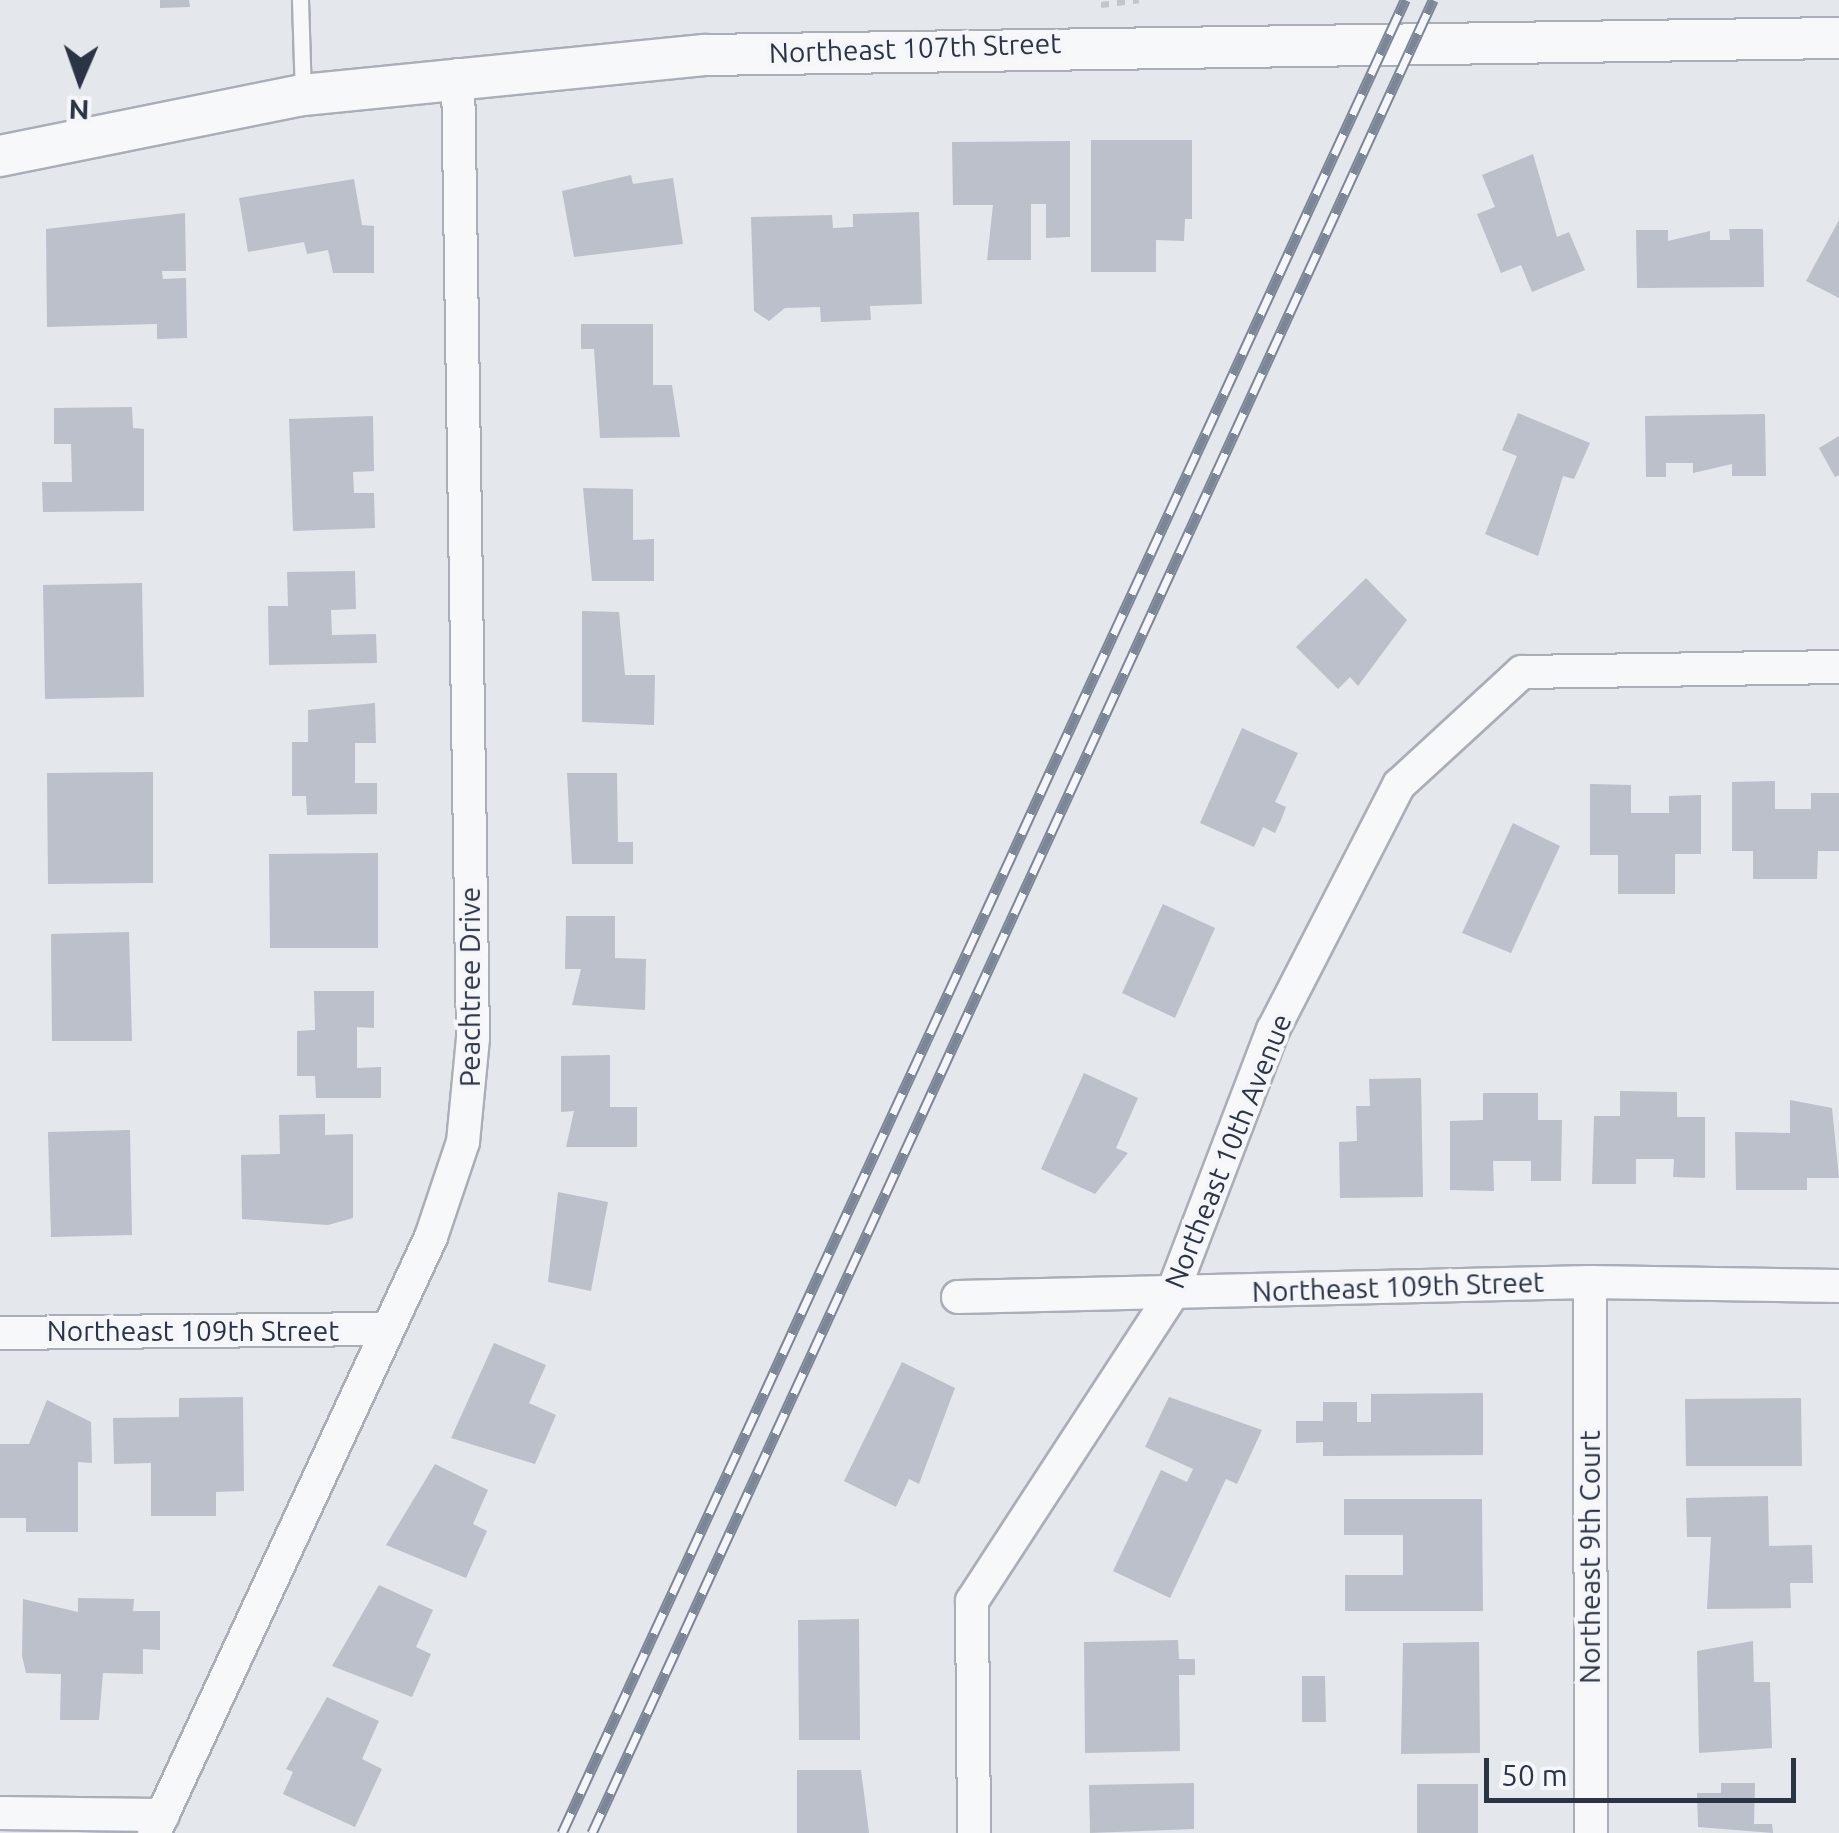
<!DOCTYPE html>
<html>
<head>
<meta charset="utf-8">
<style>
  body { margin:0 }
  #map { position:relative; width:1839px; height:1833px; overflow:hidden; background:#e4e7ec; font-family:Ubuntu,sans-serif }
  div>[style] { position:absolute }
  .building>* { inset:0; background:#bbc0ca }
  .path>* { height:6px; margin-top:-3px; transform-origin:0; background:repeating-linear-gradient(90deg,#c2c5cb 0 8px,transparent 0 16px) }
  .roads { filter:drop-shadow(2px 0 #a9aeb7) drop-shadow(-2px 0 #a9aeb7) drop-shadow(0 2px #a9aeb7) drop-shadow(0 -2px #a9aeb7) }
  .service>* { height:15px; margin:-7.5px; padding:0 7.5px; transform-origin:7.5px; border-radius:7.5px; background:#f7f8fa }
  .minor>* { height:32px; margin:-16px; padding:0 16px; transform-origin:16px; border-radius:16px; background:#f7f8fa }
  .tertiary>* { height:40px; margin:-20px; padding:0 20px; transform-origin:20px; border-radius:20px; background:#f7f8fa }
  .rail>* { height:11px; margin-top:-5.5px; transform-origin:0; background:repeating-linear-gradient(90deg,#f4f6f9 0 22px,#7d8696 0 44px); box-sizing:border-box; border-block:2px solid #7d8696 }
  span { translate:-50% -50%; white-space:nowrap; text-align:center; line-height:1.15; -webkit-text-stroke:8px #f4f6f9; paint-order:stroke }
  .street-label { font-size:28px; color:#2b3445 }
  .north { position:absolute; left:30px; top:30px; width:100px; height:100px; -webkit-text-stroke:8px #f4f6f9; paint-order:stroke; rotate:182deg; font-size:28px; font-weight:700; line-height:40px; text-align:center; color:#2b3445 }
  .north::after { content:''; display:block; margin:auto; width:35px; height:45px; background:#2b3445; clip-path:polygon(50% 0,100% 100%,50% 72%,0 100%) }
  .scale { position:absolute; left:1484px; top:1758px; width:312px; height:45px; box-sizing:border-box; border:5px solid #2b3445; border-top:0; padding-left:12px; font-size:30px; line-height:35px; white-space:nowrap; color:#2b3445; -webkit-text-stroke:8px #f4f6f9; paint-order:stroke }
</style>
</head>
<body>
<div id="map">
  <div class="building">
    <i style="clip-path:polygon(160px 0,189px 0,190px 7px,160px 8px)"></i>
    <i style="clip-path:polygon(1091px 140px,1192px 140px,1192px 219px,1185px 219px,1184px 241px,1156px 240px,1156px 272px,1091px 272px)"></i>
    <i style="clip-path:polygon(1070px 141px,1070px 237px,1046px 238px,1046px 204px,1031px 204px,1031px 260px,987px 260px,993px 205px,953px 205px,952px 142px)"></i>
    <i style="clip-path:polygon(1533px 154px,1557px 237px,1569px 232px,1585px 270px,1532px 292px,1521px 265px,1501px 273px,1477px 214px,1495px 207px,1482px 175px)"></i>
    <i style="clip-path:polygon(631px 175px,633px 184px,673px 178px,683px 244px,574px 257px,562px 191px)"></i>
    <i style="clip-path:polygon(354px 179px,362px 225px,374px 226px,374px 273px,333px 273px,328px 250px,307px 254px,304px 242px,248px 252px,239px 198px)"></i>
    <i style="clip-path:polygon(919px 212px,922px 304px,870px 306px,871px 320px,821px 322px,820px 307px,785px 308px,769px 321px,754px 311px,751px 217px,832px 215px,833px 228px,853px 227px,853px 214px)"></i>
    <i style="clip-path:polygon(185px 213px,186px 271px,162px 271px,163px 279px,186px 278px,187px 338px,157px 339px,157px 324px,47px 327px,46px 229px)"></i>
    <i style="clip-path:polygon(1839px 220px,1839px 298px,1806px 281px)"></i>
    <i style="clip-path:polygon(1729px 229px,1763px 229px,1764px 287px,1637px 288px,1636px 230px,1668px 230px,1668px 241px,1710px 231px,1710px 240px,1730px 240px)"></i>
    <i style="clip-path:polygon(581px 324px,653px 324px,653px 385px,672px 385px,680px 437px,600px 438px,594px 349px,581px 349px)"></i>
    <i style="clip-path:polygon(132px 407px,133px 428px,144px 429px,144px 511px,43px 512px,42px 482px,72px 482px,71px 444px,54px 444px,54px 408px)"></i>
    <i style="clip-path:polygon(1518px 413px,1590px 443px,1574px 479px,1563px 476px,1538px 556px,1485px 534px,1517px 456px,1502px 450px)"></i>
    <i style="clip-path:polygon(1765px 414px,1766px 476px,1732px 476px,1732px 464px,1693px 473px,1693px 463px,1666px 463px,1666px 477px,1646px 477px,1645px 416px)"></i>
    <i style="clip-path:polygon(373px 416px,374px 471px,353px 472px,354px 493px,374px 493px,375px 528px,293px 531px,289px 419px)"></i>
    <i style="clip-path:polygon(1839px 436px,1839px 475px,1835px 477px,1819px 448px)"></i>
    <i style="clip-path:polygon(583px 488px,633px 489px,633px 540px,654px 539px,654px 581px,592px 581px)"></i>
    <i style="clip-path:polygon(355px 571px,356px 609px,331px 610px,332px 635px,376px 634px,377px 663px,269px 665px,268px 606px,288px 606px,287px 572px)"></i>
    <i style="clip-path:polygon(1366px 578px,1407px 620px,1358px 686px,1350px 677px,1338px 689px,1296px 647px)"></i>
    <i style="clip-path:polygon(142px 583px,144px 697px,45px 699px,43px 585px)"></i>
    <i style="clip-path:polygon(582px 611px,619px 612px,625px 675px,655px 675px,654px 725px,582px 722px)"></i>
    <i style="clip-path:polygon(375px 703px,376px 743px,355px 743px,355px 783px,377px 783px,377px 814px,307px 815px,306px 796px,292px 796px,292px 742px,308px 742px,308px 710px)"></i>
    <i style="clip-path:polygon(1242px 728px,1298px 753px,1275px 802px,1286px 807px,1281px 820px,1275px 833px,1263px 827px,1254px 847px,1200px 823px)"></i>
    <i style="clip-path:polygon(153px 772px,153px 883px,48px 884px,47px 773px)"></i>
    <i style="clip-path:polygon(567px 773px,617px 773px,618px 842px,633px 842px,633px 864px,572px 864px)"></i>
    <i style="clip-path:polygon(1775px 781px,1775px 809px,1811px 809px,1811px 793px,1839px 793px,1839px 851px,1818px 851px,1817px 879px,1753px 879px,1753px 851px,1732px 851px,1732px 782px)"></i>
    <i style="clip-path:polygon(1590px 784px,1631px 785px,1631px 813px,1669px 813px,1669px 796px,1701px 795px,1701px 854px,1675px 854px,1675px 894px,1618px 894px,1618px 855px,1590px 855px)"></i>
    <i style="clip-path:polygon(1513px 823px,1560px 846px,1511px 953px,1462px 933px)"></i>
    <i style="clip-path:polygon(378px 853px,378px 948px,270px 948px,269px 854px)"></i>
    <i style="clip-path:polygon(1163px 904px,1215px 928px,1175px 1018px,1122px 993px)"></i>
    <i style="clip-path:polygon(566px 916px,615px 916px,615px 958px,646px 959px,645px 1010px,572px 1005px,581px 969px,565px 969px)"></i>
    <i style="clip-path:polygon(129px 932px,132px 1041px,52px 1041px,51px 934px)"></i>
    <i style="clip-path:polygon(314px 991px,374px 991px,374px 1028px,357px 1027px,357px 1068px,381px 1067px,381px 1098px,316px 1098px,315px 1076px,297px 1076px,297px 1031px,315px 1030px)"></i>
    <i style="clip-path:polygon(610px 1055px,610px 1107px,637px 1107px,637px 1147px,566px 1147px,574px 1111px,561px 1112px,561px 1056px)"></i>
    <i style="clip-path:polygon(1084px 1073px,1138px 1098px,1116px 1148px,1128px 1153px,1095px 1194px,1041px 1169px)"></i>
    <i style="clip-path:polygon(1421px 1078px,1423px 1197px,1340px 1198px,1339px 1142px,1357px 1141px,1356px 1106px,1370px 1106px,1369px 1079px)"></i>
    <i style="clip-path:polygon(1620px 1091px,1677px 1092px,1677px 1117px,1705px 1117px,1705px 1178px,1673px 1177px,1674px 1159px,1636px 1159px,1636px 1184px,1592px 1184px,1594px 1116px,1620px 1116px)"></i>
    <i style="clip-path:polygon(1483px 1093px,1538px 1093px,1538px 1120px,1562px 1120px,1561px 1181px,1531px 1181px,1531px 1161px,1493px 1161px,1494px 1191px,1450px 1190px,1450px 1121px,1483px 1120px)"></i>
    <i style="clip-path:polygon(1790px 1100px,1832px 1108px,1839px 1178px,1807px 1178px,1807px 1190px,1736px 1190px,1735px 1132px,1790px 1133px)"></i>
    <i style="clip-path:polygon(325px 1114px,325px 1135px,353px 1134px,353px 1218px,328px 1225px,242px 1219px,241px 1155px,280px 1154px,279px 1115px)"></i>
    <i style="clip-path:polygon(130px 1130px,132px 1235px,51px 1237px,48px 1132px)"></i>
    <i style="clip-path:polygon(558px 1192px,608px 1202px,591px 1291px,548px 1282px)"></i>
    <i style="clip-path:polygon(494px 1343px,546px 1365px,529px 1403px,556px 1415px,535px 1464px,451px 1438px)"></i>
    <i style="clip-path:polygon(902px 1362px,955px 1388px,919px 1484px,909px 1479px,896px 1507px,844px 1481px)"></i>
    <i style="clip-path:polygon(1483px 1393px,1483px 1455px,1323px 1456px,1323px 1442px,1296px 1443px,1296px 1421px,1323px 1421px,1323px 1402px,1357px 1402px,1357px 1422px,1371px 1422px,1371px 1394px)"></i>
    <i style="clip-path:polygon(243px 1397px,244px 1491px,216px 1492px,216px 1516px,151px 1516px,151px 1463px,114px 1464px,113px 1418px,179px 1417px,179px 1398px)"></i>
    <i style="clip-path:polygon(1169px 1397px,1262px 1430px,1237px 1484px,1226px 1479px,1170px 1598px,1113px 1571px,1161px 1470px,1187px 1482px,1193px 1469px,1145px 1447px)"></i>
    <i style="clip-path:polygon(1801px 1398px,1802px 1466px,1686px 1466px,1685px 1399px)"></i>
    <i style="clip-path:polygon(47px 1400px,91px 1422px,92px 1463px,78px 1462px,78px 1532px,26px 1532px,26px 1518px,0 1518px,0 1444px,29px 1444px)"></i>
    <i style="clip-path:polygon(435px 1464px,488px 1490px,473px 1524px,487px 1531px,466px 1578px,386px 1545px)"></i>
    <i style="clip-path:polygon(1768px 1496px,1769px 1546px,1812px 1545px,1813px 1583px,1790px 1583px,1791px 1608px,1707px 1609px,1711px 1537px,1687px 1537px,1686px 1498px)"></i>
    <i style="clip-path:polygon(1344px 1499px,1482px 1499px,1483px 1611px,1345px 1611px,1345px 1575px,1403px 1575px,1403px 1535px,1344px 1535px)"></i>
    <i style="clip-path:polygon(379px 1585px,433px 1610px,416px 1647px,431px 1654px,412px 1697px,332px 1666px)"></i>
    <i style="clip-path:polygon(78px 1598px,134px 1599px,133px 1611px,160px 1611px,160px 1650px,143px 1649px,143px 1674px,103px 1673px,99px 1720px,60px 1720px,61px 1674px,26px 1673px,22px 1656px,23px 1599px,78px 1612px)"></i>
    <i style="clip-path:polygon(859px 1619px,860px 1740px,799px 1740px,798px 1620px)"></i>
    <i style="clip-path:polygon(1178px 1640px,1179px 1659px,1195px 1659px,1195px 1675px,1179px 1675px,1180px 1751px,1085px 1753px,1084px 1642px)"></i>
    <i style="clip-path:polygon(1753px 1641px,1754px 1682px,1770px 1682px,1772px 1748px,1699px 1753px,1697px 1651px)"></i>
    <i style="clip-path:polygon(1479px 1642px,1480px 1753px,1401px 1754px,1403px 1643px)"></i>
    <i style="clip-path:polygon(1302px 1676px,1325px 1676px,1326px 1722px,1302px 1722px)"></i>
    <i style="clip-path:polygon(327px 1697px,379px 1721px,362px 1759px,382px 1769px,355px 1827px,283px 1794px,293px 1772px,286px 1769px)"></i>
    <i style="clip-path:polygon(797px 1770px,861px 1770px,869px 1833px,797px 1833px)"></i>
    <i style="clip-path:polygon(1194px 1783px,1194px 1829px,1090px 1833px,1089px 1785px)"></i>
    <i style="clip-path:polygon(1721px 1783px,1755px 1783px,1754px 1824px,1772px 1824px,1773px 1833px,1698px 1827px,1697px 1793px,1721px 1793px)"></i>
    <i style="clip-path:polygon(1417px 1784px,1478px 1784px,1478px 1833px,1417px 1833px)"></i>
  </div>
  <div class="path">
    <i style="left:1101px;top:5px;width:38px;rotate:-7deg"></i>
  </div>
  <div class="roads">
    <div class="service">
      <i style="left:300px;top:0;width:95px;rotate:88.2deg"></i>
    </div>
    <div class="minor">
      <i style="left:1590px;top:1282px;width:551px;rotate:89.9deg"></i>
      <i style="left:958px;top:1297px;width:632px;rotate:-1.36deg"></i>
      <i style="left:1590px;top:1282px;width:249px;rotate:0.9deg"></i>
      <i style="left:0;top:1333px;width:387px;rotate:-0.6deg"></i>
      <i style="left:0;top:1813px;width:163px;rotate:0.7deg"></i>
      <i style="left:154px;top:1833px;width:657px;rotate:-65.07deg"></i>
      <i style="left:431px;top:1237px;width:100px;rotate:-71.4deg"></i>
      <i style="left:463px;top:1142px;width:104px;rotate:-84.5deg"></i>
      <i style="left:473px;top:1038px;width:963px;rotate:-90.89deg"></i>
      <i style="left:974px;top:1833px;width:232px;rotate:-90.5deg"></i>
      <i style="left:972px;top:1601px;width:366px;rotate:-56.9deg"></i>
      <i style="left:1172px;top:1294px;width:283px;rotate:-69.1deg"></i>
      <i style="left:1273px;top:1030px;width:276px;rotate:-62.8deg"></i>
      <i style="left:1399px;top:785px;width:167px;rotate:-42.6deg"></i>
      <i style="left:1522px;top:672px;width:317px;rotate:-0.9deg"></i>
    </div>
    <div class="tertiary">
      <i style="left:0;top:156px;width:309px;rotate:-11.4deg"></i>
      <i style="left:303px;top:95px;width:403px;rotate:-5.7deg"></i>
      <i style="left:704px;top:55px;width:1135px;rotate:-0.86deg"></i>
    </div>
  </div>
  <div class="rail">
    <i style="left:562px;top:1833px;width:2018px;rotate:-65.3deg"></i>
    <i style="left:592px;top:1833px;width:2017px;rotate:-65.35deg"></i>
  </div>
  <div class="street-label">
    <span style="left:915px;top:48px;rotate:-2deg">Northeast 107th Street</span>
    <span style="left:470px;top:987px;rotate:-90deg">Peachtree Drive</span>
    <span style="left:1228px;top:1151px;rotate:-68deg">Northeast 10th Avenue</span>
    <span style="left:1398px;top:1287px;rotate:-2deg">Northeast 109th Street</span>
    <span style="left:193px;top:1331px">Northeast 109th Street</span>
    <span style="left:1590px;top:1557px;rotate:-90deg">Northeast 9th Court</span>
  </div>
  <div class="north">N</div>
  <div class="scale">50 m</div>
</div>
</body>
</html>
